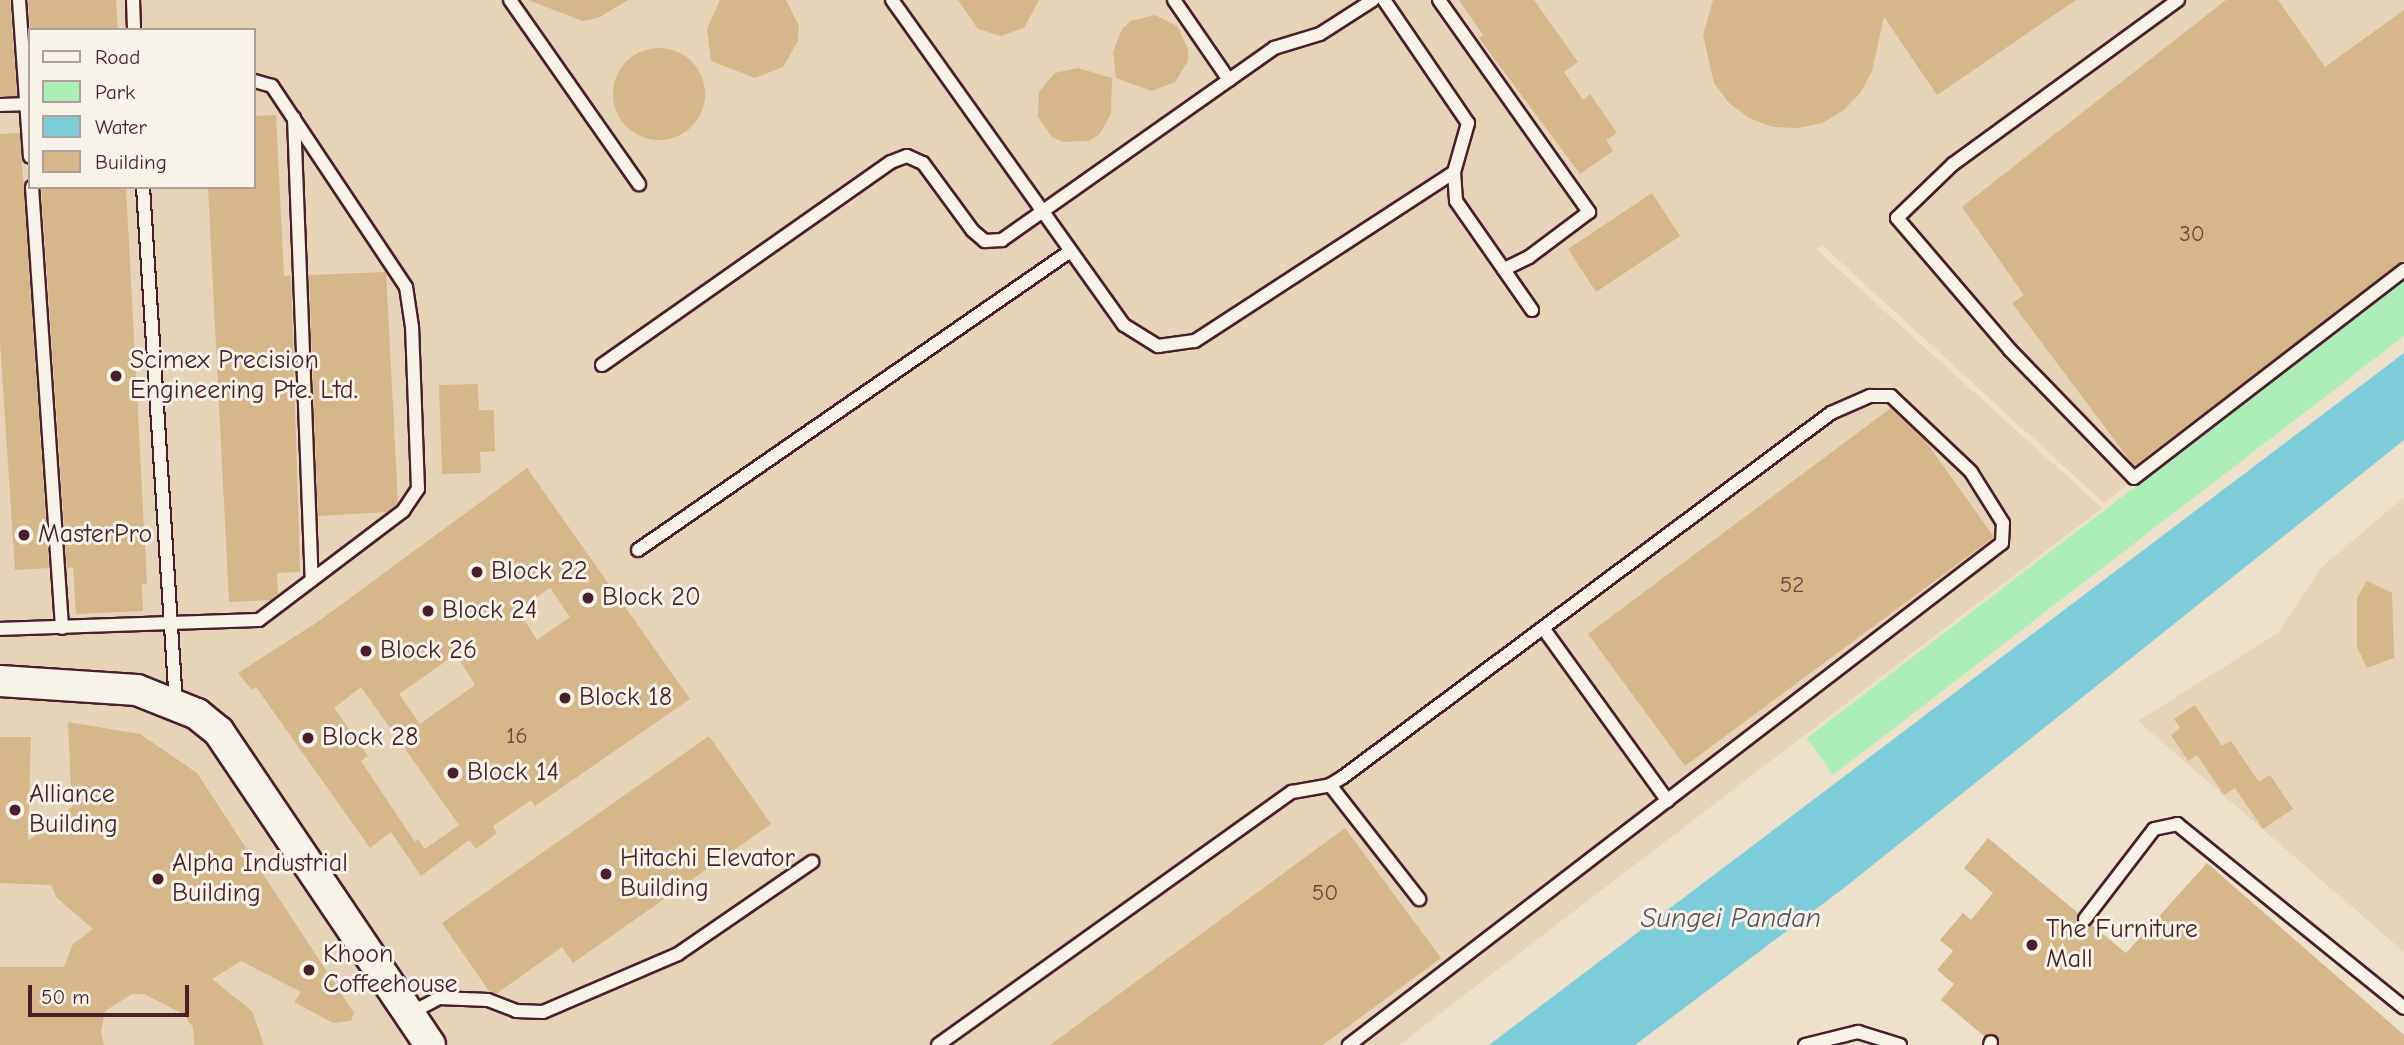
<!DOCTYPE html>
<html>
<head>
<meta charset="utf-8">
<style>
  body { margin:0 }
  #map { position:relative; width:2404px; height:1045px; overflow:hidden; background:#ede1cc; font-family:"Comic Neue",sans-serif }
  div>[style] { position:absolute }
  .built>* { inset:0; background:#e6d4b8 }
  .green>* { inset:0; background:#abeeb8 }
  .water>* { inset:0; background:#7dccda }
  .building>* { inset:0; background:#d5b789 }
  .round { border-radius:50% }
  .roads { filter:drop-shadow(2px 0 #4a1f2b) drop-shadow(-2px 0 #4a1f2b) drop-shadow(0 2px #4a1f2b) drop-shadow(0 -2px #4a1f2b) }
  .service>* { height:12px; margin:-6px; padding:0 6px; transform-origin:6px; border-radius:6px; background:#f7f3e8 }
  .tertiary>* { height:30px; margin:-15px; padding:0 15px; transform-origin:15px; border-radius:15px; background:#f7f3e8 }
  .dots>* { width:19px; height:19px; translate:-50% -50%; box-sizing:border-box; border:4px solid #f7f3e8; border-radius:50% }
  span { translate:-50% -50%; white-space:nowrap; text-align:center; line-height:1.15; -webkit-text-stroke:6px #f7f3e8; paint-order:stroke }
  .number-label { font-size:23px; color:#6d4542 }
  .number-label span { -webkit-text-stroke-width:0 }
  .poi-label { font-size:26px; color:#4a1f2b }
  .left { translate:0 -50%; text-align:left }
  .water-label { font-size:28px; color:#595360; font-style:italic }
  .legend { position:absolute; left:28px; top:28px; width:228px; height:161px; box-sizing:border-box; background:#f7f3e8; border:2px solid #b29e9c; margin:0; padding:9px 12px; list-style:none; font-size:21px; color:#4a1f2b }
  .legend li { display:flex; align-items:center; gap:14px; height:35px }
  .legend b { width:35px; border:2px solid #b29e9c }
  .scale { position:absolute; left:28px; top:985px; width:161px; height:32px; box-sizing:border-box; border:4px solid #4a1f2b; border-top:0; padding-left:9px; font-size:21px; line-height:24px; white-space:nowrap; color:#4a1f2b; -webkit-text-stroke:5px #f7f3e8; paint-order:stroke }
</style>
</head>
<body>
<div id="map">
  <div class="built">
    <i style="clip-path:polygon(evenodd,0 0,2404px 0,2404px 274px,2104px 503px,1822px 245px,1816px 249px,2102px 508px,1399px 1045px,0 1045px,0 0,30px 30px,254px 30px,254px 187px,30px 187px,30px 30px)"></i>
    <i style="clip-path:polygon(2404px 497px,2404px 952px,2138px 721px,2278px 633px,2322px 567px)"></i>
  </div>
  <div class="green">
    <i style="clip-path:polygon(2404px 281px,2404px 336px,1833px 775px,1807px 738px)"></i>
  </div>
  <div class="water">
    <i style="clip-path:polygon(2404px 353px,2404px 440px,1844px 888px,1635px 1045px,1489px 1045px)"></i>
  </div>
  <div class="building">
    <i style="clip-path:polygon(0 0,10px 0,17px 96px,0 96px)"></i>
    <i style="clip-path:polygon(28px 0,116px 0,118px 30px,30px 30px)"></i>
    <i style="clip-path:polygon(528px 0,628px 0,598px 18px,583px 21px)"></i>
    <i style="clip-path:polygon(720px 0,786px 0,799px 26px,798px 41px,783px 67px,755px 78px,711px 61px,707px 29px)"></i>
    <i style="clip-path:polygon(958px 0,1039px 0,1024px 28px,1001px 36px,978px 29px)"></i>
    <i style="clip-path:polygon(1459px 0,1534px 0,1578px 62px,1564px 72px,1583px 100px,1590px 94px,1617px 133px,1606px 140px,1613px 151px,1580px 174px,1479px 38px,1483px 35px)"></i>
    <i style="clip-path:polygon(1713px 0,2076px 0,1937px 95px,1884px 17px,1872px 71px,1861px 92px,1844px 110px,1822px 123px,1798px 128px,1773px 127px,1749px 118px,1729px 103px,1714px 83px,1703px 35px)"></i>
    <i style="clip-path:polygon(2226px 0,2278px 0,2325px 67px,2404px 10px,2404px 261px,2134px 466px,2012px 303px,2024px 295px,1962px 207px)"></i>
    <i style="clip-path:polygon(1155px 15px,1177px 26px,1188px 49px,1188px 61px,1175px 82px,1152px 91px,1116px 78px,1113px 52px,1122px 29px,1131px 21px)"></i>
    <i class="round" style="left:613px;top:48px;width:92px;height:92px"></i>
    <i style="clip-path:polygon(1078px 68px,1112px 78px,1111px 114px,1099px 135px,1088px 141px,1063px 142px,1052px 137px,1038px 117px,1039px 92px,1055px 73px)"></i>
    <i style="clip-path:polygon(276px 115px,284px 276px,291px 275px,300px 572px,277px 573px,278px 595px,271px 600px,229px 602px,208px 187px,254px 187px,254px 116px)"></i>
    <i style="clip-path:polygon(20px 133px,49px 568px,15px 570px,0 342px,0 134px)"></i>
    <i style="clip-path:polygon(41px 187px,126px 187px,147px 584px,142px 584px,143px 611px,76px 614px,73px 567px,67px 568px)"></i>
    <i style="clip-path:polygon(1652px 193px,1680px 236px,1596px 292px,1568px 249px)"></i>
    <i style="clip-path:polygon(386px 272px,398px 503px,387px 512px,318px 516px,309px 275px)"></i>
    <i style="clip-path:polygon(478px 384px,479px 410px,494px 410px,495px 451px,480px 452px,481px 473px,442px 474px,439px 385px)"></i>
    <i style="clip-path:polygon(1891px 408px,1924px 439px,1994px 537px,1685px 766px,1588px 634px)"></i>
    <i style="clip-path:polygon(evenodd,527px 468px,690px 699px,535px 806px,531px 800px,493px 826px,497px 833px,476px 849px,469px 840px,421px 876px,391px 832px,370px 848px,256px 687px,252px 690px,238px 673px,316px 623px,527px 468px,550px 588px,570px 617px,537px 640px,518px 610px,550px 588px,527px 468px,456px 654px,475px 685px,420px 724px,399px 694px,456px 654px,527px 468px,361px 687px,459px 825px,425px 849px,418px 839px,415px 842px,361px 761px,368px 756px,334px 708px,361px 687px)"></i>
    <i style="clip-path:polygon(2367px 581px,2392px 593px,2394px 658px,2367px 668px,2357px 647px,2357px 598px)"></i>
    <i style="clip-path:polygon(2195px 705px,2222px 746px,2231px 741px,2259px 782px,2270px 775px,2293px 809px,2263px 829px,2235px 788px,2224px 795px,2197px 755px,2188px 761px,2171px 735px,2180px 728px,2174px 719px)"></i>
    <i style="clip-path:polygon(68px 722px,140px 734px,197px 773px,354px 1013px,351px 1021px,333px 1023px,294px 1002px,301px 992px,241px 961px,212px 979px,252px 1011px,264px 1045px,194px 1045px,193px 1027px,183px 1014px,144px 994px,132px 994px,105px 1011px,101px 1032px,104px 1045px,0 1045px,0 967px,64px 967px,73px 944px,93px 929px,57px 898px,51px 885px,0 883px,0 737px,31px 737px,28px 841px,72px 807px)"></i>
    <i style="clip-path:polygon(709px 736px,771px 824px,573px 963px,562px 947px,496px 994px,489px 991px,442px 923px)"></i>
    <i style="clip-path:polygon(1345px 828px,1441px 958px,1323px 1045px,1050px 1045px)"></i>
    <i style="clip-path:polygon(1988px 838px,2078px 913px,2079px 925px,2092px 925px,2126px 953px,2207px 863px,2404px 1035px,2404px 1045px,1999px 1045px,1997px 1036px,1984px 1036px,1941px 1000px,1954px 984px,1937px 970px,1953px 951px,1940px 940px,1963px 913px,1971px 920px,1993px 893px,1964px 868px)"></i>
  </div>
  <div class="roads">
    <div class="service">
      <i style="left:19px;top:0;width:157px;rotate:86deg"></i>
      <i style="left:133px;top:0;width:30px;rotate:88deg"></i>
      <i style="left:510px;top:0;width:225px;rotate:55deg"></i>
      <i style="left:892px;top:0;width:399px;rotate:54.5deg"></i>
      <i style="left:1124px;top:325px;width:40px;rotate:32deg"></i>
      <i style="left:1158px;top:346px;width:37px;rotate:-8deg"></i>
      <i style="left:1195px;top:341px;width:309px;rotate:-33.1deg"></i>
      <i style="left:1174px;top:0;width:97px;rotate:55.5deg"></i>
      <i style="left:1384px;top:0;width:149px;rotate:55.7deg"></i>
      <i style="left:1468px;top:123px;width:51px;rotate:105.9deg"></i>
      <i style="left:1454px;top:172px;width:29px;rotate:86deg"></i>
      <i style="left:1456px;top:201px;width:133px;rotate:55.1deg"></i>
      <i style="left:1439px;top:0;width:260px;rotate:54.7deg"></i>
      <i style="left:1589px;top:212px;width:75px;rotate:143.1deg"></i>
      <i style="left:1529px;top:257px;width:28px;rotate:154deg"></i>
      <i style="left:2178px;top:0;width:278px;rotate:143.9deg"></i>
      <i style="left:1953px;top:164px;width:78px;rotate:136deg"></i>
      <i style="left:1897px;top:218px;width:174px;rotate:49.4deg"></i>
      <i style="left:2010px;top:350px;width:178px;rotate:45.9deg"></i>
      <i style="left:2134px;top:478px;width:341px;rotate:-37.6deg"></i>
      <i style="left:0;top:105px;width:30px;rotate:-2deg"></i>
      <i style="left:294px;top:118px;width:462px;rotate:87.8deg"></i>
      <i style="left:32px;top:187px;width:442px;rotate:86.1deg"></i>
      <i style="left:143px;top:187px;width:518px;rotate:86.35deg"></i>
      <i style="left:602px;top:365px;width:353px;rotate:-35.1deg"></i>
      <i style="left:891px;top:162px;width:17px;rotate:-21deg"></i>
      <i style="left:907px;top:156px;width:17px;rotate:24deg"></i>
      <i style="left:923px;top:163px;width:84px;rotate:53.7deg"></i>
      <i style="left:973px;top:231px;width:16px;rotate:40deg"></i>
      <i style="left:985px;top:241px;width:17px;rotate:-3deg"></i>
      <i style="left:1002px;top:240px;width:333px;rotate:-35.2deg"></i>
      <i style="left:1274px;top:48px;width:48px;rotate:-16.9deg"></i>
      <i style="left:1320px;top:34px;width:63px;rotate:-32.7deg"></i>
      <i style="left:638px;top:550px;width:524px;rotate:-34.66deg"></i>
      <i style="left:1543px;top:628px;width:213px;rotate:54.2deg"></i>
      <i style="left:0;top:629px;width:259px;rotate:-2deg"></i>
      <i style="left:259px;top:620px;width:181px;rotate:-37.1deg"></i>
      <i style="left:403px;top:511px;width:27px;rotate:-56deg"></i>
      <i style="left:418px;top:489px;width:162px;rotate:-92.1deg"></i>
      <i style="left:412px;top:327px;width:40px;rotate:-98.5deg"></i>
      <i style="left:406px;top:287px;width:242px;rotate:-123.7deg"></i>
      <i style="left:272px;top:86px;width:19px;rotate:-164deg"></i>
      <i style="left:1330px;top:785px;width:145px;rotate:52deg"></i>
      <i style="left:2085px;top:919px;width:113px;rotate:-52.5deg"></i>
      <i style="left:2154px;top:829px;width:24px;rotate:-12deg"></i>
      <i style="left:2177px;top:824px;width:292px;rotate:39deg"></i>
      <i style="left:409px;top:1014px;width:34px;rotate:-28deg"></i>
      <i style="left:439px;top:998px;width:49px;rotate:2.3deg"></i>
      <i style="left:488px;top:1000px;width:30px;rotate:21deg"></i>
      <i style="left:516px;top:1011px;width:27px;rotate:2deg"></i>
      <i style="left:543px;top:1012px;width:147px;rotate:-23.2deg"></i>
      <i style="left:678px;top:954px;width:163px;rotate:-34.5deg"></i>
      <i style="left:938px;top:1045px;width:435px;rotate:-35.6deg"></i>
      <i style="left:1292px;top:792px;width:39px;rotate:-10deg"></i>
      <i style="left:1330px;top:785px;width:15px;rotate:-32deg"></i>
      <i style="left:1343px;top:777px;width:609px;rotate:-36.72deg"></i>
      <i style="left:1831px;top:413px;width:43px;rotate:-23.6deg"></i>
      <i style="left:1870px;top:396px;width:21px"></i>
      <i style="left:1891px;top:396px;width:110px;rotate:43.5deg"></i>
      <i style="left:1971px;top:472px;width:60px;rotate:57.9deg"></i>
      <i style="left:2003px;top:523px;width:20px;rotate:93deg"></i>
      <i style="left:2002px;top:543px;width:824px;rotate:142.45deg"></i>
      <i style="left:1805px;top:1045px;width:55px;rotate:-13.8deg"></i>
      <i style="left:1858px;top:1032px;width:44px;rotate:17.2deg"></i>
      <i style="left:1990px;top:1045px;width:3px;rotate:-72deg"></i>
    </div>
    <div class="tertiary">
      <i style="left:0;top:681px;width:137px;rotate:3.8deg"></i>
      <i style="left:137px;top:690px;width:65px;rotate:21.8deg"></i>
      <i style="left:197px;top:714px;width:28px;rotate:39deg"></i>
      <i style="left:219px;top:732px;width:377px;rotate:56deg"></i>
    </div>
  </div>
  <div class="dots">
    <i style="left:116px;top:376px;background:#4a1f2b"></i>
    <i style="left:24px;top:535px;background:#4a1f2b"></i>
    <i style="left:477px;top:572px;background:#4a1f2b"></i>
    <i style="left:588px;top:598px;background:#4a1f2b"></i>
    <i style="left:428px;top:611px;background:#4a1f2b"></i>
    <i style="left:366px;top:651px;background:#4a1f2b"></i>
    <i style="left:565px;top:698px;background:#4a1f2b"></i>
    <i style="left:308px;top:738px;background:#4a1f2b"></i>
    <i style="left:453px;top:773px;background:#4a1f2b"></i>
    <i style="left:15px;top:810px;background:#4a1f2b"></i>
    <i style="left:606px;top:874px;background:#4a1f2b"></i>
    <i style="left:158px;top:879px;background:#4a1f2b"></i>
    <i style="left:2032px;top:945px;background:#4a1f2b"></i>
    <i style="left:309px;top:970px;background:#4a1f2b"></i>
  </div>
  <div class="number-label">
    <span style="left:2192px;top:234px">30</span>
    <span style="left:1792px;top:585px">52</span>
    <span style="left:517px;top:736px">16</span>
    <span style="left:1325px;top:893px">50</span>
  </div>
  <div class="poi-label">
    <span class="left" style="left:130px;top:376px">Scimex Precision<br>Engineering Pte. Ltd.</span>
    <span class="left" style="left:38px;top:535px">MasterPro</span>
    <span class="left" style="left:491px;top:572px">Block 22</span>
    <span class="left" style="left:602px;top:598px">Block 20</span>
    <span class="left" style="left:442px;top:611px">Block 24</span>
    <span class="left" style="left:380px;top:651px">Block 26</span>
    <span class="left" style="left:579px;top:698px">Block 18</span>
    <span class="left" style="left:322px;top:738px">Block 28</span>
    <span class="left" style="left:467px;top:773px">Block 14</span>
    <span class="left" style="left:29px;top:810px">Alliance<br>Building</span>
    <span class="left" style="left:620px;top:874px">Hitachi Elevator<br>Building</span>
    <span class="left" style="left:172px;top:879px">Alpha Industrial<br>Building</span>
    <span class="left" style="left:2046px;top:945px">The Furniture<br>Mall</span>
    <span class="left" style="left:323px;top:970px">Khoon<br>Coffeehouse</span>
  </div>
  <div class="water-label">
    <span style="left:1731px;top:918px">Sungei Pandan</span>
  </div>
  <ul class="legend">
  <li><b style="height:9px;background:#f7f3e8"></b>Road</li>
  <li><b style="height:19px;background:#abeeb8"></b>Park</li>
  <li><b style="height:19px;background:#7dccda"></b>Water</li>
  <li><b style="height:19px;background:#d5b789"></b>Building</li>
  </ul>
  <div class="scale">50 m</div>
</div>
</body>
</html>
